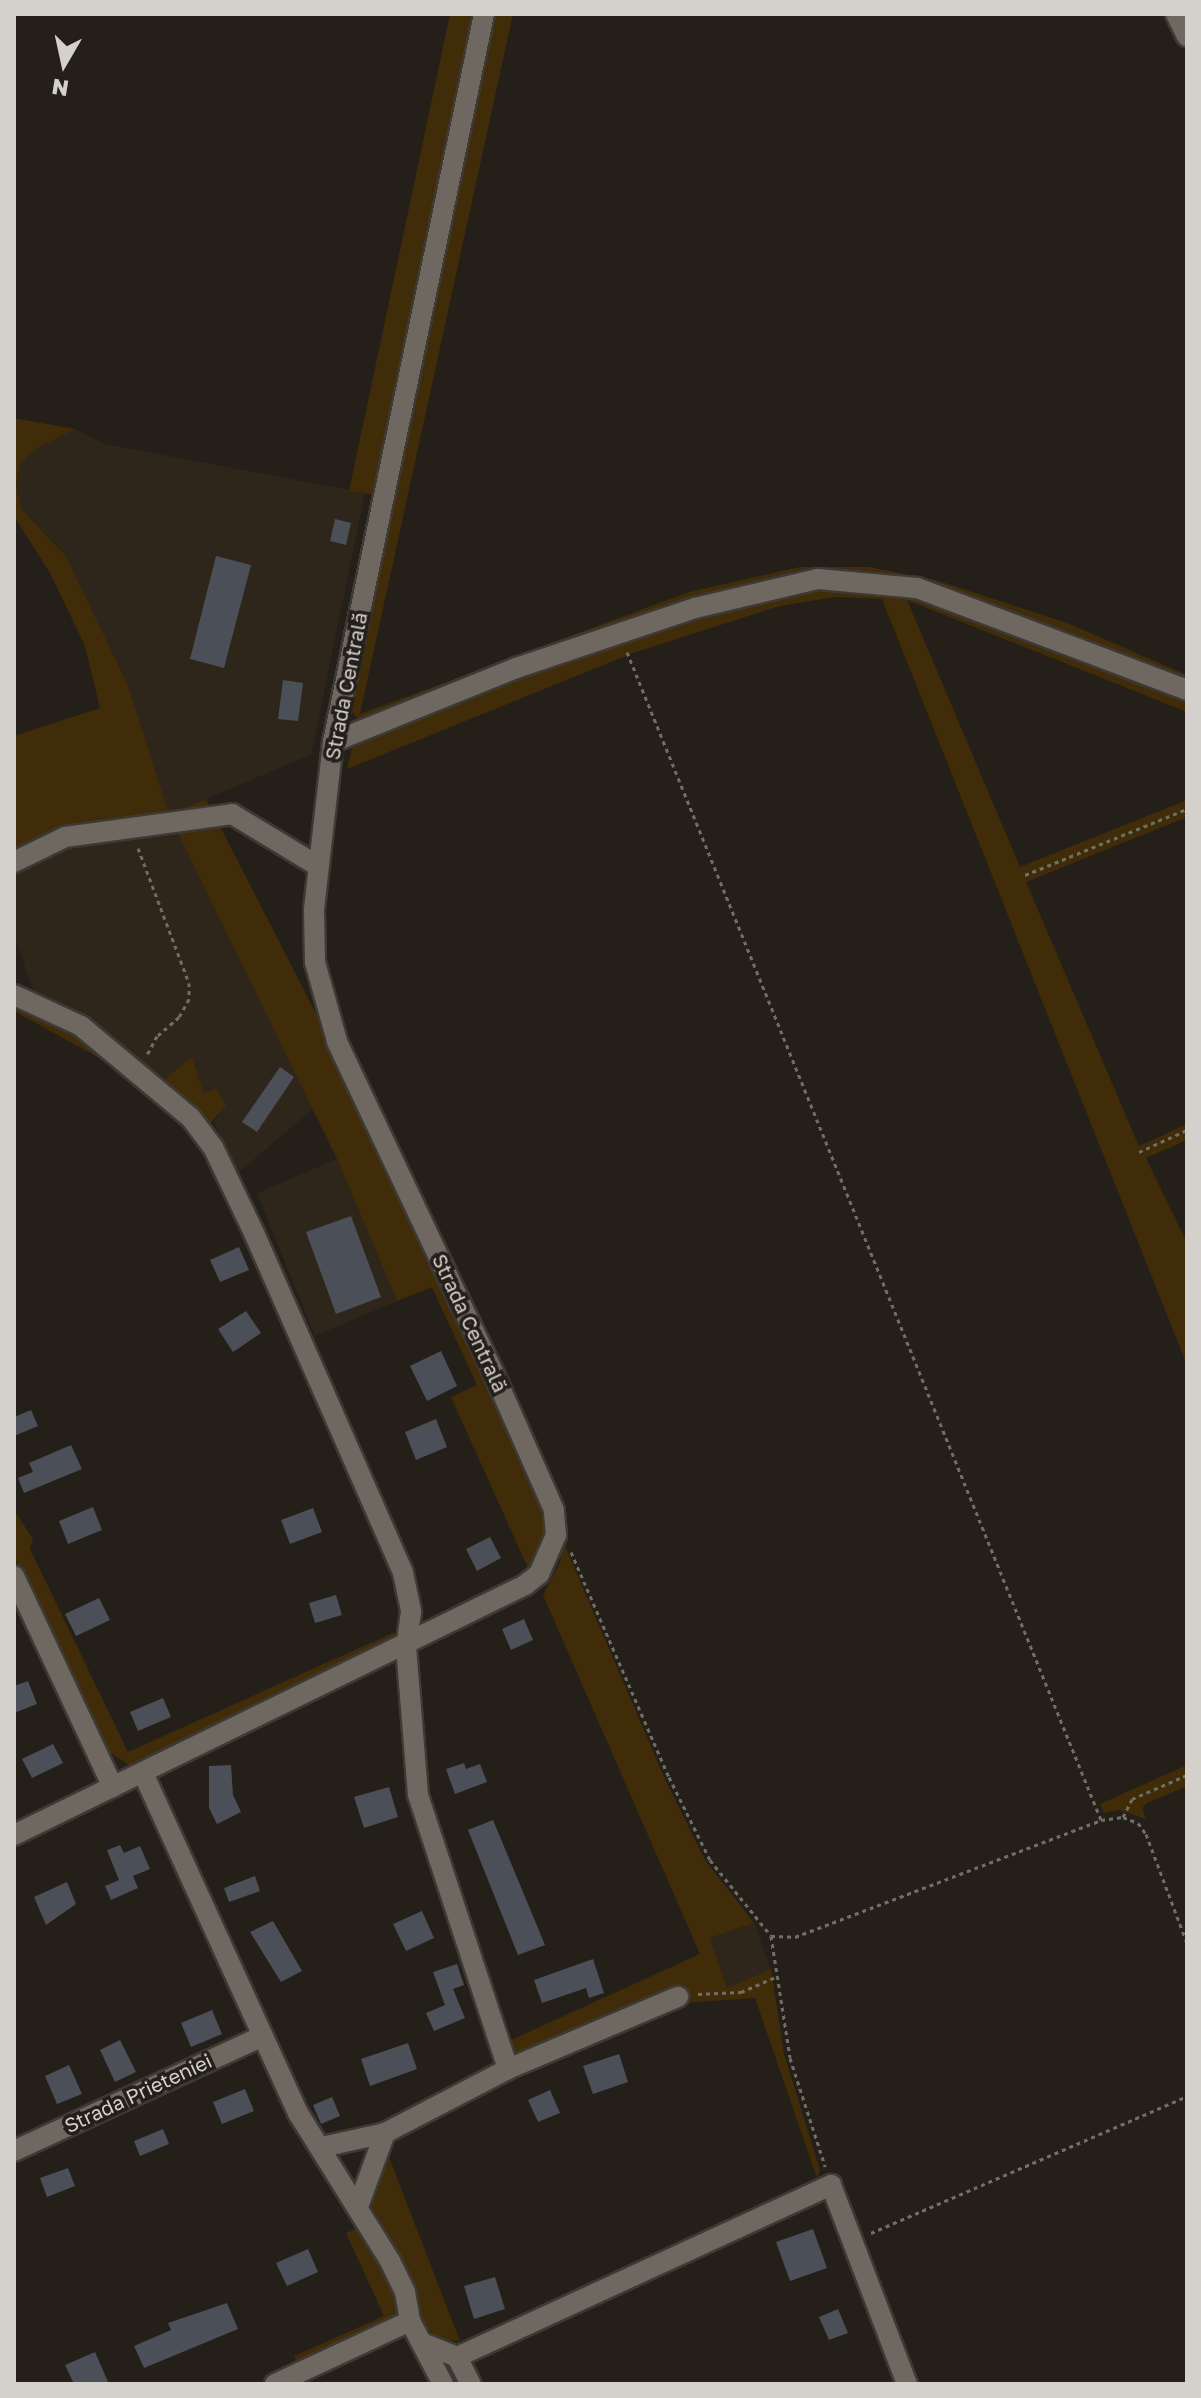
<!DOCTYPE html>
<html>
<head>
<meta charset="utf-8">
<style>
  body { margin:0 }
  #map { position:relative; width:1201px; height:2398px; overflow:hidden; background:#241f19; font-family:"Golos Text",sans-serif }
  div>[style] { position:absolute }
  .built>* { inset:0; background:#2e261a }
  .green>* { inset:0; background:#402c08 }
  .building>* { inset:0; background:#4b4f57 }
  .path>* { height:3px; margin-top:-1.5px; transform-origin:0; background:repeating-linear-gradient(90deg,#716d67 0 4px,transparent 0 8px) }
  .roads { filter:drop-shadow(2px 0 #3d3935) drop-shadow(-2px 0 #3d3935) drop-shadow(0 2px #3d3935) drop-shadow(0 -2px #3d3935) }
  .minor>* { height:20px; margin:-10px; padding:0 10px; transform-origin:10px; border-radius:10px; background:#6e6861 }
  span { translate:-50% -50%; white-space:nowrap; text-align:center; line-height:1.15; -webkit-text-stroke:7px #241f19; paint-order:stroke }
  .street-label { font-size:20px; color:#d4d1cc }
  .frame { position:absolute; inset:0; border:16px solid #d4d1cc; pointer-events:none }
  .north { position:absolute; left:24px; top:24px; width:80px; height:80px; -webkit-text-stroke:6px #241f19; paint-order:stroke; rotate:189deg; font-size:22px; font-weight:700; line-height:32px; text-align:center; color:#d4d1cc }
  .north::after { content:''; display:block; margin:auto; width:28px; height:36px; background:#d4d1cc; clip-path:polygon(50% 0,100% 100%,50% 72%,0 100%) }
</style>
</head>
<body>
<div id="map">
  <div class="built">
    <i style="clip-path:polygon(75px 429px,105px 444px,365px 493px,311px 755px,169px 814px,128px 685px,66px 556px,22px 510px,16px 486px,20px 464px,37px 448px)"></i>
    <i style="clip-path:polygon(174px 825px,313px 1109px,238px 1173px,214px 1122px,225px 1106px,204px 1094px,192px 1058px,159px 1084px,37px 1001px,14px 935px,14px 868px,67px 840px)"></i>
    <i style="clip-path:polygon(337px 1159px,397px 1301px,315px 1336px,257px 1193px)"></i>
    <i style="clip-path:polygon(754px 1923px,771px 1969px,727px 1988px,710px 1938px)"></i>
  </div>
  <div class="green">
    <i style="clip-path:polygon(450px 14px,474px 14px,375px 495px,349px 491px)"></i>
    <i style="clip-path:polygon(496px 14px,513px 14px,360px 714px,689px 592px,800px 567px,870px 567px,939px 581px,1067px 623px,1187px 675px,1187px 683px,987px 604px,908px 581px,848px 573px,452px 686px,359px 720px,351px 711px)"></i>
    <i style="clip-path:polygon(14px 418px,75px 429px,37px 448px,20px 464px,16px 486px,22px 510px,66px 556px,128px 685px,169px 814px,206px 799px,326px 1033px,544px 1509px,547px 1528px,541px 1551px,528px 1568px,451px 1397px,477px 1385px,432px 1287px,397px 1301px,337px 1159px,169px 815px,14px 857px,14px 736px,100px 708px,85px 646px,50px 573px,14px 516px)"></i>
    <i style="clip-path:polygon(810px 587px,903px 591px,1187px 697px,1187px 712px,907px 600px,1020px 867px,1187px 800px,1187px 817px,1026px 882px,1139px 1146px,1187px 1124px,1187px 1140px,1146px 1158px,1187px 1243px,1187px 1365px,882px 599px,835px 597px,780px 606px,633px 653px,347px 769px,354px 740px,400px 717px,696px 613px)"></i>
    <i style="clip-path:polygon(14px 1000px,79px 1030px,112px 1065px,14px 1011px)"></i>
    <i style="clip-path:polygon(192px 1057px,204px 1094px,216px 1088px,226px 1106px,207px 1127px,159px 1084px)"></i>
    <i style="clip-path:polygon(14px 1510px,33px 1539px,30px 1549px,128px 1752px,395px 1632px,393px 1640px,129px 1765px,108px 1751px,14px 1556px)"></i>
    <i style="clip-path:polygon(562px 1539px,665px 1779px,705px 1860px,754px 1923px,710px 1938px,727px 1988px,771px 1969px,784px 2054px,820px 2170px,817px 2178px,755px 1998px,683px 2003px,516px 2061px,511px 2040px,700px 1954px,543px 1595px,560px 1562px)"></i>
    <i style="clip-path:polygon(1187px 1765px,1187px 1786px,1147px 1803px,1142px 1808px,1146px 1819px,1119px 1810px,1104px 1813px,1100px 1804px)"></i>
    <i style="clip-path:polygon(389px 2157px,460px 2341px,438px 2339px,425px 2326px,371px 2212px,373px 2182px)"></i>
    <i style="clip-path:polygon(364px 2226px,400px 2297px,400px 2309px,394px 2320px,298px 2364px,294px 2356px,384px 2316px,346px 2233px)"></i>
  </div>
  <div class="building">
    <i style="clip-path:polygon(335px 519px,351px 523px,346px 545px,330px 541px)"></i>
    <i style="clip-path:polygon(216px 556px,251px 565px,224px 668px,190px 659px)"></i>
    <i style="clip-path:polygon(283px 680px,303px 683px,298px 721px,278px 719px)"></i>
    <i style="clip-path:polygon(280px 1067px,294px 1077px,257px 1132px,242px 1122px)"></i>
    <i style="clip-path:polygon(351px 1216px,381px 1297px,336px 1314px,306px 1232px)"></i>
    <i style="clip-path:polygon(239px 1247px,249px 1270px,220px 1282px,210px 1260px)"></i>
    <i style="clip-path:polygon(246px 1311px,261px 1333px,233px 1352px,218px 1329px)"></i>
    <i style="clip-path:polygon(441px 1351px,457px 1386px,427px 1401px,410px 1366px)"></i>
    <i style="clip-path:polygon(31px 1410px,38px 1426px,14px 1436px,14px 1417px)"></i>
    <i style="clip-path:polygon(436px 1419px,447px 1447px,416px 1460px,405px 1432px)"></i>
    <i style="clip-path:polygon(71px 1445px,82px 1469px,24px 1493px,18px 1478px,33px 1472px,29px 1463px)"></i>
    <i style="clip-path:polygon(93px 1507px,102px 1530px,68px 1544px,59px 1521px)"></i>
    <i style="clip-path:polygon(313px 1508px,322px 1532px,290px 1544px,281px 1520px)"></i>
    <i style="clip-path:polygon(490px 1537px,501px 1558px,477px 1571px,466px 1549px)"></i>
    <i style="clip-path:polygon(336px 1595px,342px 1615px,315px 1623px,309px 1603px)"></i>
    <i style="clip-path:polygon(99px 1598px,110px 1620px,76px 1636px,65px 1614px)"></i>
    <i style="clip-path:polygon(524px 1619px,533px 1640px,511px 1650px,502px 1629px)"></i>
    <i style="clip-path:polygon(28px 1681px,37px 1704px,14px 1713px,14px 1686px)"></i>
    <i style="clip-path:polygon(163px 1698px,171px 1717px,138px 1731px,130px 1712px)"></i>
    <i style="clip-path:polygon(53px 1744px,63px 1763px,32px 1778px,22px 1759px)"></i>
    <i style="clip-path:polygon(464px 1763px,466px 1769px,480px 1764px,487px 1782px,455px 1794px,446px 1769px)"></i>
    <i style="clip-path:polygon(231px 1765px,233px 1795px,241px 1812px,217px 1824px,209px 1808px,209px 1766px)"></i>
    <i style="clip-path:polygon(389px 1787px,398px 1817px,364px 1828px,354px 1797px)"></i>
    <i style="clip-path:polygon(493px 1820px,545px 1945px,518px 1955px,468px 1830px)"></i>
    <i style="clip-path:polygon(120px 1845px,124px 1853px,140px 1846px,150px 1869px,133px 1876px,138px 1888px,111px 1900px,105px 1886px,119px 1880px,107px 1850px)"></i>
    <i style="clip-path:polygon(255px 1876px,260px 1891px,229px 1902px,224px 1888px)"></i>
    <i style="clip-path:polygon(67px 1882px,76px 1904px,46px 1925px,34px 1897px)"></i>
    <i style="clip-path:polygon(422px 1911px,434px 1938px,406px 1951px,393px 1924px)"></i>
    <i style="clip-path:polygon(273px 1921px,302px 1971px,281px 1982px,250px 1932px)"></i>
    <i style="clip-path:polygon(593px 1959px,604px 1993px,589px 1998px,586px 1988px,542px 2003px,534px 1980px)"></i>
    <i style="clip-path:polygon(457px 1964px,464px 1985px,453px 1989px,465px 2018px,434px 2031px,426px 2013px,445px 2005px,433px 1972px)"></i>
    <i style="clip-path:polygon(212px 2010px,222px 2034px,191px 2047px,181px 2023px)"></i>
    <i style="clip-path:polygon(120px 2040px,136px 2072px,115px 2082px,100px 2050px)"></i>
    <i style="clip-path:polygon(408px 2043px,417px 2069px,370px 2086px,361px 2059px)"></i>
    <i style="clip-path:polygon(619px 2054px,628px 2082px,593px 2094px,583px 2066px)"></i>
    <i style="clip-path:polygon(69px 2065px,82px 2094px,57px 2104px,45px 2076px)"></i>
    <i style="clip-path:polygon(245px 2089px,254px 2111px,222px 2124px,213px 2102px)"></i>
    <i style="clip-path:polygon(550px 2090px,560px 2113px,538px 2122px,528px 2100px)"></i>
    <i style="clip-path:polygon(332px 2097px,340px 2116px,321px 2124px,313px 2105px)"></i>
    <i style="clip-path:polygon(163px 2129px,169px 2144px,140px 2156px,134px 2141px)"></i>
    <i style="clip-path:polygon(68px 2168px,75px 2186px,47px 2197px,40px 2178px)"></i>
    <i style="clip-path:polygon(813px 2229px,827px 2268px,790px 2281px,776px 2242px)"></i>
    <i style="clip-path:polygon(308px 2249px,318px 2272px,287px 2286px,276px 2263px)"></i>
    <i style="clip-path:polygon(495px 2277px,505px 2309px,474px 2319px,464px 2286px)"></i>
    <i style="clip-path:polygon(227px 2303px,238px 2329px,144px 2368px,134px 2346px,171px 2330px,168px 2323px)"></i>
    <i style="clip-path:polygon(838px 2309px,848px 2333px,829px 2340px,819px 2317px)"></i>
    <i style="clip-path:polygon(95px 2352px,109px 2384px,74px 2384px,65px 2365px)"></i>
  </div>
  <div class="path">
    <i style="left:627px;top:652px;width:1261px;rotate:67.91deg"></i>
    <i style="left:138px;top:848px;width:144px;rotate:69.3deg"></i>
    <i style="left:189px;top:983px;width:16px;rotate:90deg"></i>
    <i style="left:189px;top:999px;width:21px;rotate:119deg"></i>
    <i style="left:179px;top:1017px;width:29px;rotate:139deg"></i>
    <i style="left:157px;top:1036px;width:21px;rotate:118deg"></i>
    <i style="left:1025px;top:875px;width:175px;rotate:-22.2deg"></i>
    <i style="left:1139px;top:1152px;width:53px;rotate:-24.6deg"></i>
    <i style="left:571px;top:1552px;width:245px;rotate:66.5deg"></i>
    <i style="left:669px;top:1777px;width:93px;rotate:63.7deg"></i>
    <i style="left:710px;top:1860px;width:97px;rotate:51.2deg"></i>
    <i style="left:771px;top:1936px;width:123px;rotate:81.1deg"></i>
    <i style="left:790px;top:2058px;width:114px;rotate:72deg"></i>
    <i style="left:1123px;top:1817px;width:20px;rotate:-63deg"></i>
    <i style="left:1132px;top:1799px;width:60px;rotate:-23.6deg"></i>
    <i style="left:771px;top:1936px;width:24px;rotate:2deg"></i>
    <i style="left:795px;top:1937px;width:328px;rotate:-20.9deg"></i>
    <i style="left:1101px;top:1820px;width:22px;rotate:-8deg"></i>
    <i style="left:1123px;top:1817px;width:16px;rotate:22deg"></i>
    <i style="left:1138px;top:1823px;width:14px;rotate:54deg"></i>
    <i style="left:1146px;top:1834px;width:116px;rotate:69.4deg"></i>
    <i style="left:698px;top:1994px;width:43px;rotate:-2.7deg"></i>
    <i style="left:741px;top:1992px;width:40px;rotate:-23.4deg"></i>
    <i style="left:871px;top:2233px;width:344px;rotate:-23.4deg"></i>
  </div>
  <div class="roads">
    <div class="minor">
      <i style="left:1176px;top:14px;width:25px;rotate:64deg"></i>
      <i style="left:333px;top:742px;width:197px;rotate:-22deg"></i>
      <i style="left:516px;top:668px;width:189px;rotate:-18.5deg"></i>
      <i style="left:695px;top:608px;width:126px;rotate:-13.3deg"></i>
      <i style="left:818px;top:579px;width:99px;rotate:5.2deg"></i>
      <i style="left:917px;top:588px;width:289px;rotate:20.7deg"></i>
      <i style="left:14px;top:862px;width:57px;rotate:-26.1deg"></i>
      <i style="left:65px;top:837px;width:169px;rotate:-7.8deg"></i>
      <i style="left:232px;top:814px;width:100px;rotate:31.2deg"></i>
      <i style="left:14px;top:995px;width:74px;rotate:24.8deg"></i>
      <i style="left:81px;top:1026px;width:143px;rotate:39.9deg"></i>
      <i style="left:191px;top:1118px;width:36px;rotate:53deg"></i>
      <i style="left:213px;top:1147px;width:95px;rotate:64.5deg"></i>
      <i style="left:254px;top:1233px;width:371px;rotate:66.3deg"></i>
      <i style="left:403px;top:1573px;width:40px;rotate:78deg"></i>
      <i style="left:411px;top:1612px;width:34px;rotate:98deg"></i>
      <i style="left:406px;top:1646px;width:149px;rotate:85.4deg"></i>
      <i style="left:418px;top:1795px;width:288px;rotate:71.8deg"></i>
      <i style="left:14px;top:1576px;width:233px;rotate:64.9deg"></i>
      <i style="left:143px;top:1773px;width:374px;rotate:65.5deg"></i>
      <i style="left:298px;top:2113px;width:174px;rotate:58.1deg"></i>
      <i style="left:390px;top:2261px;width:34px;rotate:64deg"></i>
      <i style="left:405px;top:2292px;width:29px;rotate:80deg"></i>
      <i style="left:410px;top:2321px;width:71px;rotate:62.4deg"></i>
      <i style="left:14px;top:1835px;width:569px;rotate:-26.07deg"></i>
      <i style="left:525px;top:1585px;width:18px;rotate:-38deg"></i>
      <i style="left:539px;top:1574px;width:43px;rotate:-66.4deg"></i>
      <i style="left:556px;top:1535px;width:25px;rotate:-95deg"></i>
      <i style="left:554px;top:1510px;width:146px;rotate:-113.8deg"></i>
      <i style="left:495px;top:1376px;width:370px;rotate:-115.3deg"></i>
      <i style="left:337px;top:1041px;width:82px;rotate:-105.6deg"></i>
      <i style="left:315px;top:962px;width:53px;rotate:-91.1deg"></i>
      <i style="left:314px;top:909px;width:168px;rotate:-83.5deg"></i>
      <i style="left:333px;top:742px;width:743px;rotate:-78.28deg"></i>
      <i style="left:322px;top:2147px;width:65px;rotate:-12.5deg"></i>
      <i style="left:385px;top:2133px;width:139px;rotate:-27.5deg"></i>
      <i style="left:508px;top:2069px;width:185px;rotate:-23deg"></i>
      <i style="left:14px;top:2151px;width:274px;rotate:-24.8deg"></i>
      <i style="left:359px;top:2204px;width:76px;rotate:-69.9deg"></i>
      <i style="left:425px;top:2344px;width:35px;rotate:22deg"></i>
      <i style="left:457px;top:2357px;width:412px;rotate:-24.7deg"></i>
      <i style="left:831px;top:2185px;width:213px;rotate:69.1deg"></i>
      <i style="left:457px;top:2357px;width:30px;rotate:63deg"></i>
      <i style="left:275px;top:2384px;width:149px;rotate:-25deg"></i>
    </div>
  </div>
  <div class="street-label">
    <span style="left:346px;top:686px;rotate:-79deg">Strada Centrală</span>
    <span style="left:470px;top:1323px;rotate:65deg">Strada Centrală</span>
    <span style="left:138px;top:2093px;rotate:-25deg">Strada Prieteniei</span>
  </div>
  <div class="frame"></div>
  <div class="north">N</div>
</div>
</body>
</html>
